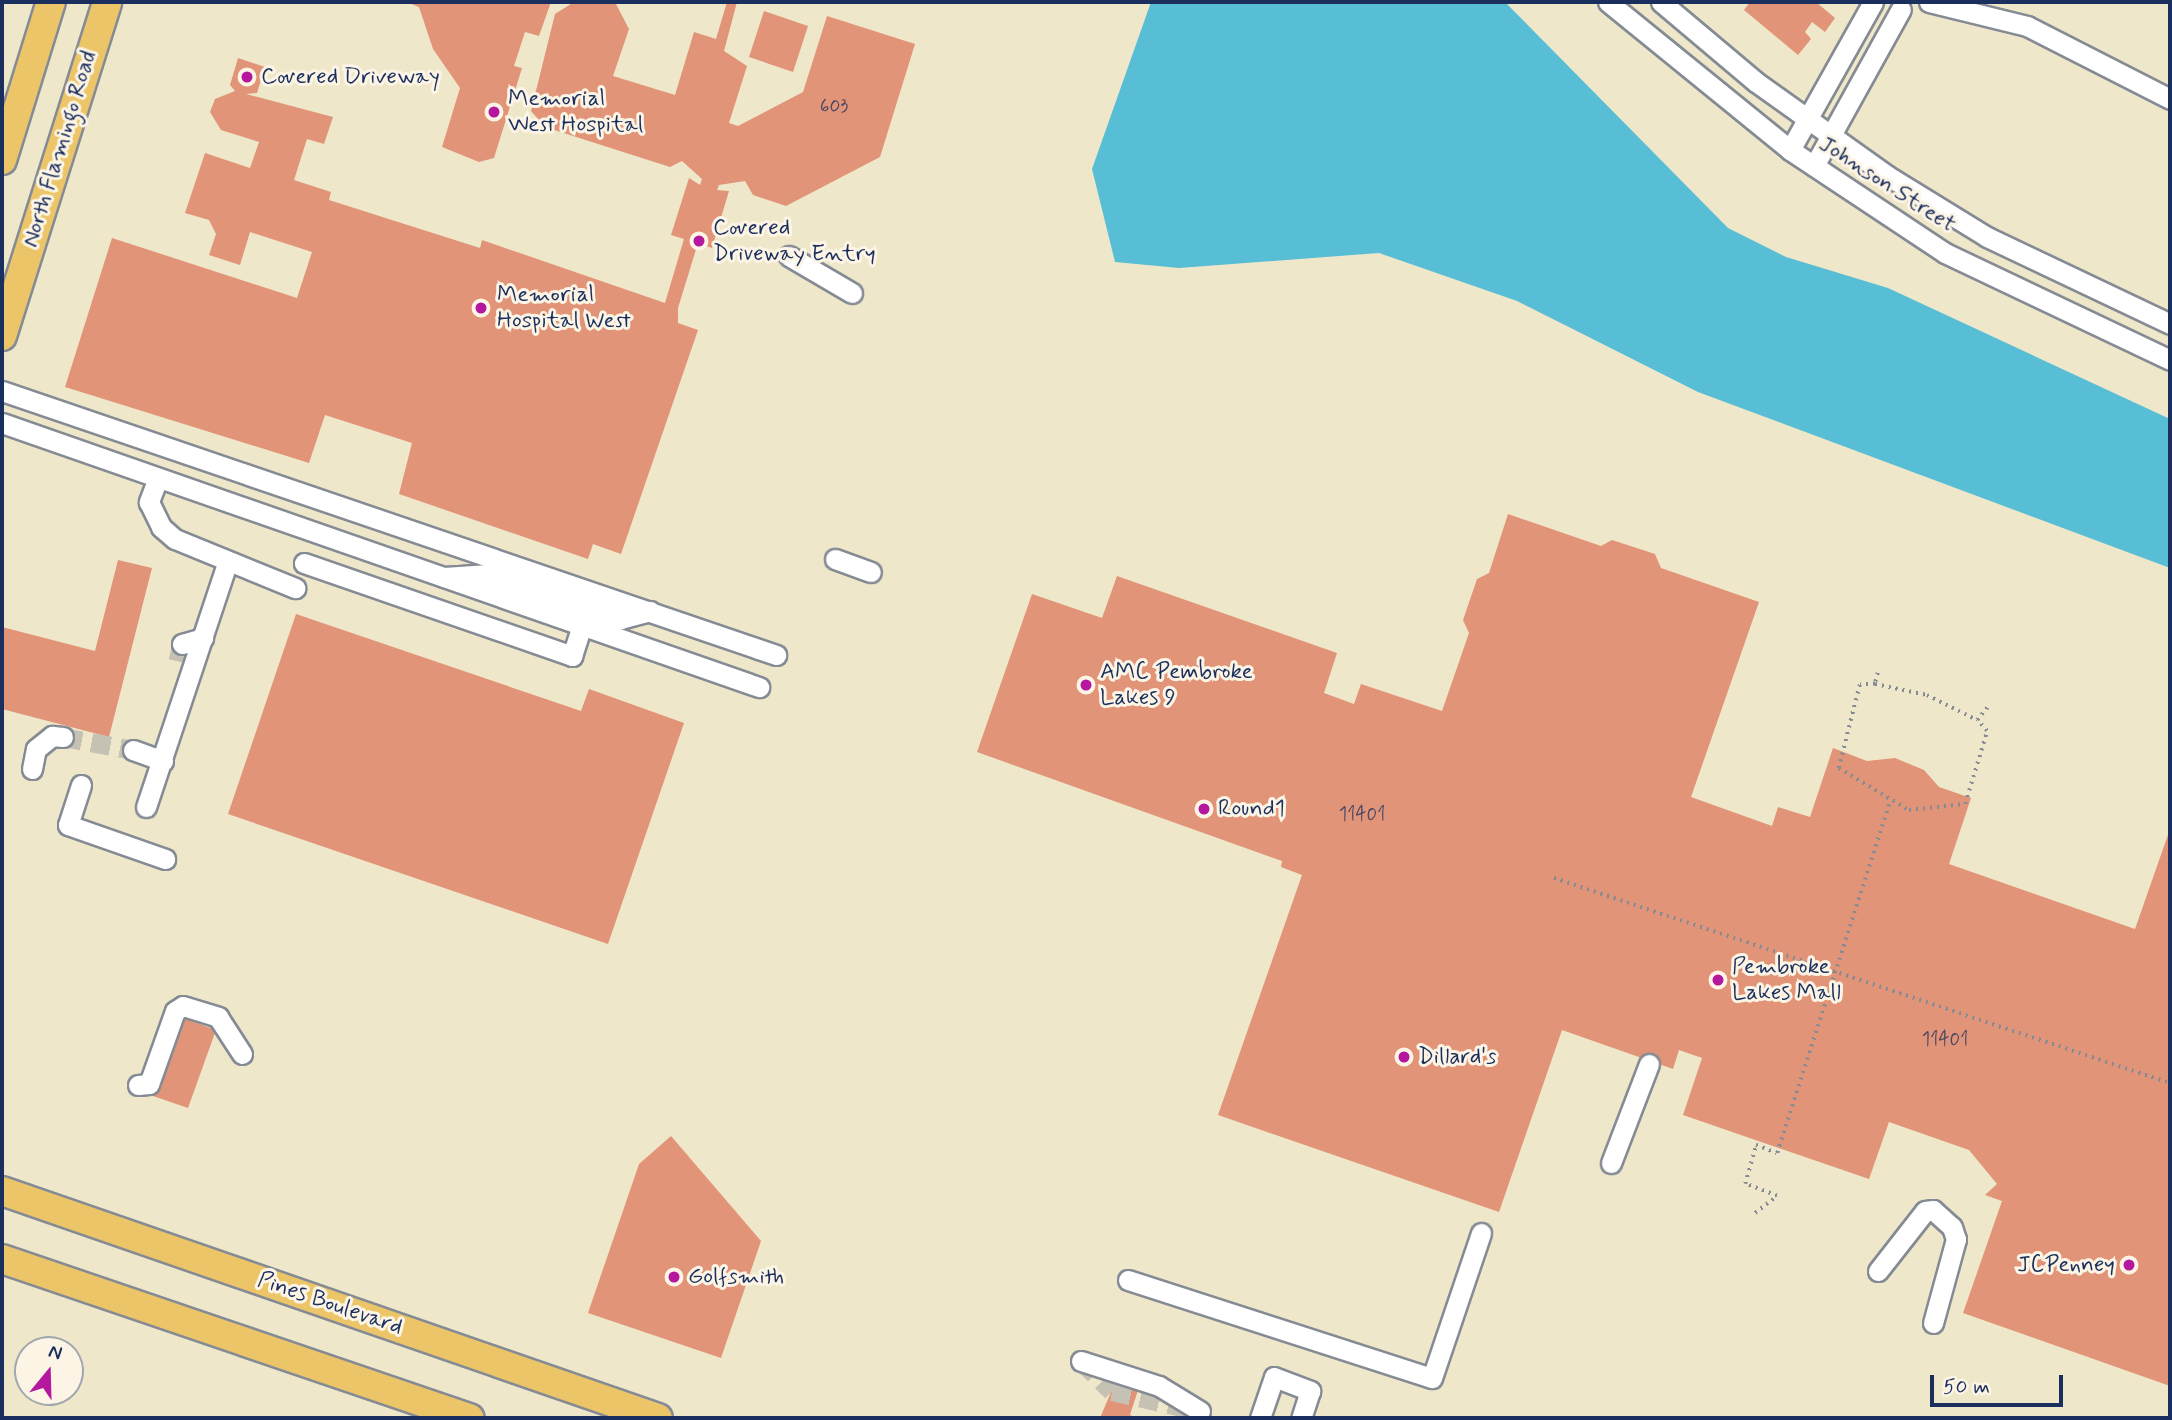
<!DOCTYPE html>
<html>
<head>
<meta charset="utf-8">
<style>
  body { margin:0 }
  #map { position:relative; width:2172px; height:1420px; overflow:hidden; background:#efe7ca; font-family:Mynerve,sans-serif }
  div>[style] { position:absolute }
  .water>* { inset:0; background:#58bed6 }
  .building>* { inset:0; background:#e19477 }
  .minor-tunnel>* { height:19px; margin-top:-9.5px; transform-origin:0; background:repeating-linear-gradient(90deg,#c5c2b4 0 19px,transparent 0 29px) }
  .path>* { height:3.5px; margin-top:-1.75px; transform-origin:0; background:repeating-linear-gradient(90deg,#858b94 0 2px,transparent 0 7px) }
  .roads { filter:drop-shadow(2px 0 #858b94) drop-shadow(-2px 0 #858b94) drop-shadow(0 2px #858b94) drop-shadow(0 -2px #858b94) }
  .minor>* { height:19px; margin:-9.5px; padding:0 9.5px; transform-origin:9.5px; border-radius:9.5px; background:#fff }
  .highway>* { height:28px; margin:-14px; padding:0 14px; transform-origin:14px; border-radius:14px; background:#edc569 }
  .dots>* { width:19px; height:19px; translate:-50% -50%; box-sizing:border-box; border:4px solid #fcf5e5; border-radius:50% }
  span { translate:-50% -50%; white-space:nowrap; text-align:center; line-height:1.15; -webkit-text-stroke:6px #fcf5e5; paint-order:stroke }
  .number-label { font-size:19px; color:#4c4864 }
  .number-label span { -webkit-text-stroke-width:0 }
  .poi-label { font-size:23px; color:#1b2f5e }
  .left { translate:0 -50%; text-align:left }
  .right { translate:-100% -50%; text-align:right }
  .street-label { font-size:23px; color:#1b2f5e }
  .frame { position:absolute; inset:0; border:4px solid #1b2f5e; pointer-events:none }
  .north { position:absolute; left:14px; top:1336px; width:70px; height:70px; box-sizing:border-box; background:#fcf5e5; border:2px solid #a2a6af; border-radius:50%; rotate:19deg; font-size:19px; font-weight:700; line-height:28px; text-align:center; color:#1b2f5e }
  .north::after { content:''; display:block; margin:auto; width:24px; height:32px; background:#b5179e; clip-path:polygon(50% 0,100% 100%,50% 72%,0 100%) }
  .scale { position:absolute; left:1930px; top:1375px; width:133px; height:32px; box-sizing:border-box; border:4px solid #1b2f5e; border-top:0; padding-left:9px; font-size:21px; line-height:24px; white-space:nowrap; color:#1b2f5e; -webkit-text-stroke:5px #fcf5e5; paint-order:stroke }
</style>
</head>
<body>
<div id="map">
  <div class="water">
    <i style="clip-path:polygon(1151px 2px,1505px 2px,1728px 228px,1786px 257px,1888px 288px,2170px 419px,2170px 568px,1698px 392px,1517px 301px,1379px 253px,1179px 268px,1115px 262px,1092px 169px)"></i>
  </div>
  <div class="building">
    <i style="clip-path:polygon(406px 2px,551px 2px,539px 36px,525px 32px,514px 66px,522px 68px,494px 158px,479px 162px,442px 147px,460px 88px,433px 49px,419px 7px)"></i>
    <i style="clip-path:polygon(574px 2px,615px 2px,629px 29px,613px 76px,675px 95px,694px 32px,716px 39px,727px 2px,737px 2px,724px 51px,747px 66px,729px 123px,738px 126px,803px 92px,827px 16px,915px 44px,880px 157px,786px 206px,753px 195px,745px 181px,719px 185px,717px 190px,729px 191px,712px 248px,698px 243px,678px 308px,678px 323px,698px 330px,621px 554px,593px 544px,588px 559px,399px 494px,412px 443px,325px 415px,309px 463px,65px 387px,112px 238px,297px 298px,312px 252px,250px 232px,240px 265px,209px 255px,216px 234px,209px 220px,185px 213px,205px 153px,250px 168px,259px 142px,221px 130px,210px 112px,215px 99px,235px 91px,230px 85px,238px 58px,265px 67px,257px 93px,246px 94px,333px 117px,324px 144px,307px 139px,294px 180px,331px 192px,329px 200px,480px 248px,482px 240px,665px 303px,684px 239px,671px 235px,689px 178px,700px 185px,702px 179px,682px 161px,670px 167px,545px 127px,531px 111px,555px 14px)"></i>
    <i style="clip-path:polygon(1750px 2px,1816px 2px,1835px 18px,1825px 32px,1812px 22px,1805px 32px,1811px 39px,1798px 55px,1744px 10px)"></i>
    <i style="clip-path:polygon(764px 11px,808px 26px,793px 72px,749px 57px)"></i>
    <i style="clip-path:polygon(1508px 514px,1601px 546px,1612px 540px,1655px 554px,1661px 568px,1759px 602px,1691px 797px,1772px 826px,1778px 807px,1810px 817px,1833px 748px,1867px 761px,1895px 758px,1924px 770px,1939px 787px,1971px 798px,1949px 864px,2135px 929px,2170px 829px,2170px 1386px,1963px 1313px,2002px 1201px,1985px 1195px,1997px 1184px,1969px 1150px,1889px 1122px,1869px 1179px,1683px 1115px,1702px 1058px,1679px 1050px,1673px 1069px,1562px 1030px,1499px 1212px,1218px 1115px,1302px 875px,1281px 867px,1282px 861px,977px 752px,1032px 594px,1102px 618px,1117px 576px,1337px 653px,1324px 693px,1354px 704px,1361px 684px,1442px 711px,1469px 633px,1463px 620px,1477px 579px,1489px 573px)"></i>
    <i style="clip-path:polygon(118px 560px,152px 568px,109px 737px,2px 709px,2px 627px,95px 651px)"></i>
    <i style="clip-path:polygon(296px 614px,581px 711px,589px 689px,684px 723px,608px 944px,228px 814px)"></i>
    <i style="clip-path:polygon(180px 1017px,216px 1030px,188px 1108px,153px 1096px)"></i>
    <i style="clip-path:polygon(671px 1136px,761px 1241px,721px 1358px,588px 1313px,639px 1164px)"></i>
    <i style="clip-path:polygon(1119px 1373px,1141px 1381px,1130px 1415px,1137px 1418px,1100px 1418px)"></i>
  </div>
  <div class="minor-tunnel">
    <i style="left:178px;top:661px;width:17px;rotate:-77deg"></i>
    <i style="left:63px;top:737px;width:71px;rotate:10.5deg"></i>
    <i style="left:1081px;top:1361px;width:43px;rotate:44.1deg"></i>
    <i style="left:1112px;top:1391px;width:90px;rotate:12.8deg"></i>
  </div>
  <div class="path">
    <i style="left:1878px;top:673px;width:11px;rotate:105deg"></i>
    <i style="left:1875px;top:684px;width:15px;rotate:176deg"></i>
    <i style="left:1860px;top:685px;width:86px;rotate:104.2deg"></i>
    <i style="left:1839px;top:768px;width:82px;rotate:31deg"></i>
    <i style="left:1909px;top:810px;width:56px;rotate:-6.1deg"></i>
    <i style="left:1965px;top:804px;width:76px;rotate:-73.2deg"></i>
    <i style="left:1987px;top:731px;width:15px;rotate:-132deg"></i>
    <i style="left:1977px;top:720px;width:19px;rotate:-51deg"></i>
    <i style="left:1875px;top:684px;width:53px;rotate:11.9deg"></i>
    <i style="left:1927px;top:695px;width:56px;rotate:26.6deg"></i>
    <i style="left:1554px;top:878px;width:649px;rotate:18.41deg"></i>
    <i style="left:1755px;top:1213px;width:28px;rotate:-38deg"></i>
    <i style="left:1777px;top:1196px;width:34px;rotate:-159deg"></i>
    <i style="left:1745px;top:1184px;width:41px;rotate:-74.2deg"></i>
    <i style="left:1756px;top:1145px;width:22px;rotate:21deg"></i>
    <i style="left:1777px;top:1153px;width:369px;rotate:-72.2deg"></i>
  </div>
  <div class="roads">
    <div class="minor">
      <i style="left:1608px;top:2px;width:235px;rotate:39.1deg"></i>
      <i style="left:1790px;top:150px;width:186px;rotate:33.6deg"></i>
      <i style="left:1945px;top:253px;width:249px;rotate:25.4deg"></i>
      <i style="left:1661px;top:2px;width:124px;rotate:40.1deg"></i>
      <i style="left:1756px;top:82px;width:162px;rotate:35.5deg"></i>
      <i style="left:1888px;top:176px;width:116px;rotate:31.6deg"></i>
      <i style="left:1987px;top:237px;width:203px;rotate:25.4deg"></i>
      <i style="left:1929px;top:2px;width:101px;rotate:13.8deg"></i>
      <i style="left:2027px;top:26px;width:161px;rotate:27deg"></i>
      <i style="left:1790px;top:150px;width:170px;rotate:-60.7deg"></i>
      <i style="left:1814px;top:166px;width:179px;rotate:-61deg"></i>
      <i style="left:789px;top:256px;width:73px;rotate:30.4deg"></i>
      <i style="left:2px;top:391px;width:818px;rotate:18.83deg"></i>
      <i style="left:2px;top:423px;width:802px;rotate:19.23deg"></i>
      <i style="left:158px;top:478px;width:26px;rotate:111deg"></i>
      <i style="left:149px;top:502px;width:28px;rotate:64deg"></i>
      <i style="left:161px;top:527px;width:18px;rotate:41deg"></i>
      <i style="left:175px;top:539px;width:130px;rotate:22.2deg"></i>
      <i style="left:835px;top:559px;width:38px;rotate:20deg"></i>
      <i style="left:304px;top:563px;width:284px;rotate:19.1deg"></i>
      <i style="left:572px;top:656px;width:32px;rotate:-72deg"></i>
      <i style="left:444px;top:577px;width:45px;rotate:-3.8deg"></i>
      <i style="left:489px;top:574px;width:139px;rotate:19deg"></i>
      <i style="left:620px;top:619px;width:31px;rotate:-15deg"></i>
      <i style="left:182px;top:644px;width:22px;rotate:-16deg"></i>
      <i style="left:133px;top:750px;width:32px;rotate:20deg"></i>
      <i style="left:32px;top:769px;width:20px;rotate:-79deg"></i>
      <i style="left:36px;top:749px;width:21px;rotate:-39deg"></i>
      <i style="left:52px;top:736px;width:11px;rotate:5deg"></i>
      <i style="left:81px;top:785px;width:42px;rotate:108deg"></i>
      <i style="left:68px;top:825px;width:103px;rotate:19.3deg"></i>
      <i style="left:146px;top:807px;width:256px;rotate:-71.6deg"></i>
      <i style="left:138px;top:1085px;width:11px;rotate:-5deg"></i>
      <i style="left:149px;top:1084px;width:77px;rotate:-70.4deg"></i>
      <i style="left:175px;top:1011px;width:9px;rotate:-32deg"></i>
      <i style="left:183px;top:1006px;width:37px;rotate:17deg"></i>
      <i style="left:218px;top:1017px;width:44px;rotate:57deg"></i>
      <i style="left:1611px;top:1163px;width:106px;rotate:-69deg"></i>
      <i style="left:1878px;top:1271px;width:76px;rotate:-51.9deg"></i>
      <i style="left:1925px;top:1211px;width:8px;rotate:-7deg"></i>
      <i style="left:1933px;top:1210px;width:25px;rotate:42deg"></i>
      <i style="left:1952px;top:1227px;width:13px;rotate:72deg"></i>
      <i style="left:1956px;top:1239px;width:87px;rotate:105.3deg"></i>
      <i style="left:1128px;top:1280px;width:319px;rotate:17.9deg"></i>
      <i style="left:1432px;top:1378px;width:153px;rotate:-71.3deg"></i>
      <i style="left:1081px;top:1361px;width:82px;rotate:17.8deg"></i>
      <i style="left:1159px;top:1386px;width:48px;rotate:31.4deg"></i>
      <i style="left:1260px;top:1418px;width:43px;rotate:-71.1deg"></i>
      <i style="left:1274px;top:1377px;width:39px;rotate:21deg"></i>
      <i style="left:1310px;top:1391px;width:28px;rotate:108deg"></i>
    </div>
    <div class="highway">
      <i style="left:2px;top:160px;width:165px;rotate:-72.8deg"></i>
      <i style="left:2px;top:336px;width:350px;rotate:-72.5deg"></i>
      <i style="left:2px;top:1191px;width:694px;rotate:19.09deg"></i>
      <i style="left:2px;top:1259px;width:494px;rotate:18.8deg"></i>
    </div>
  </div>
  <div class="dots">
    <i style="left:247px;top:77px;background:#b5179e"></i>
    <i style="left:494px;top:112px;background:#b5179e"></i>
    <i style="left:699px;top:241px;background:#b5179e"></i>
    <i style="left:481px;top:308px;background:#b5179e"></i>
    <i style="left:1086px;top:685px;background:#b5179e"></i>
    <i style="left:1204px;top:809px;background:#b5179e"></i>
    <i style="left:1718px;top:980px;background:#b5179e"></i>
    <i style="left:1404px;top:1057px;background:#b5179e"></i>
    <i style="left:2129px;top:1265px;background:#b5179e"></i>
    <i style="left:674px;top:1277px;background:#b5179e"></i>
  </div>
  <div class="number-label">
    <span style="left:834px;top:107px">603</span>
    <span style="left:1362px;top:815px">11401</span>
    <span style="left:1945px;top:1040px">11401</span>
  </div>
  <div class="poi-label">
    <span class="left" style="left:261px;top:77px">Covered Driveway</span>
    <span class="left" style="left:508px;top:112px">Memorial<br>West Hospital</span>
    <span class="left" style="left:713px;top:241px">Covered<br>Driveway Entry</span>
    <span class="left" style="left:497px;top:308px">Memorial<br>Hospital West</span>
    <span class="left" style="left:1100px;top:685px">AMC Pembroke<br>Lakes 9</span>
    <span class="left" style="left:1218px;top:809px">Round1</span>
    <span class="left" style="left:1732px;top:980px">Pembroke<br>Lakes Mall</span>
    <span class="left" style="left:1418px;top:1057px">Dillard's</span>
    <span class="right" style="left:2115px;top:1265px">JCPenney</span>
    <span class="left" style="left:688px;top:1277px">Golfsmith</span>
  </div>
  <div class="street-label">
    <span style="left:60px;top:149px;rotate:-73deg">North Flamingo Road</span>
    <span style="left:1887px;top:185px;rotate:33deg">Johnson Street</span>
    <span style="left:330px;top:1304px;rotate:19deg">Pines Boulevard</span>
  </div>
  <div class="frame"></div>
  <div class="north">N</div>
  <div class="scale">50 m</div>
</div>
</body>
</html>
